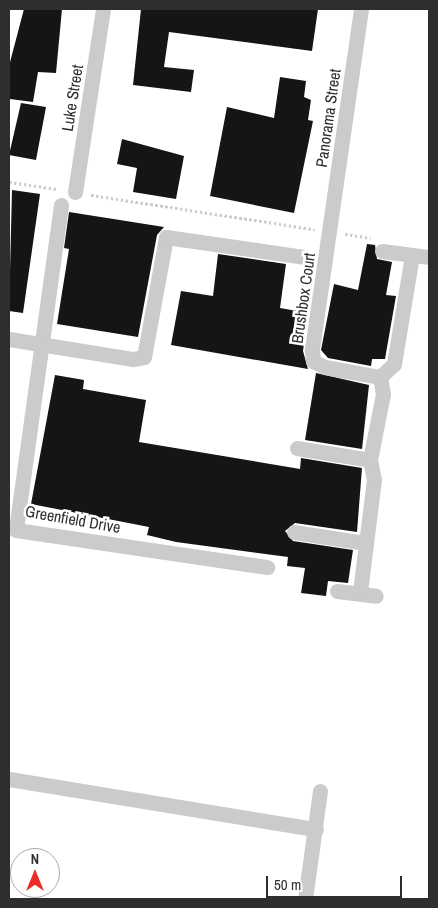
<!DOCTYPE html>
<html>
<head>
<meta charset="utf-8">
<style>
  body { margin:0 }
  #map { position:relative; width:438px; height:908px; overflow:hidden; background:#fff; font-family:"Archivo Narrow",sans-serif }
  div>[style] { position:absolute }
  .building>* { inset:0; background:#151515 }
  .path>* { height:3px; margin-top:-1.5px; transform-origin:0; background:repeating-linear-gradient(90deg,#cbcbcb 0 2.5px,transparent 0 5px) }
  .street>* { height:15px; margin:-7.5px; padding:0 7.5px; transform-origin:7.5px; border-radius:7.5px; background:#cbcbcb }
  span { translate:-50% -50%; white-space:nowrap; text-align:center; line-height:1.15; -webkit-text-stroke:5px #fff; paint-order:stroke }
  .street-label { font-size:16px; color:#2e2e2e }
  .frame { position:absolute; inset:0; border:10px solid #2e2e2e; pointer-events:none }
  .north { position:absolute; left:10px; top:848px; width:50px; height:50px; box-sizing:border-box; background:#fff; border:1px solid #ababab; border-radius:50%; rotate:0deg; font-size:14px; font-weight:700; line-height:20px; text-align:center; color:#2e2e2e }
  .north::after { content:''; display:block; margin:auto; width:18px; height:22px; background:#ec2c28; clip-path:polygon(50% 0,100% 100%,50% 72%,0 100%) }
  .scale { position:absolute; left:266px; top:876px; width:136px; height:22px; box-sizing:border-box; border:2px solid #2e2e2e; border-top:0; padding-left:6px; font-size:15px; line-height:18px; white-space:nowrap; color:#2e2e2e; -webkit-text-stroke:4px #fff; paint-order:stroke }
</style>
</head>
<body>
<div id="map">
  <div class="building">
    <i style="clip-path:polygon(24px 9px,62px 9px,56px 73px,38px 72px,33px 102px,10px 99px,9px 66px)"></i>
    <i style="clip-path:polygon(141px 9px,318px 9px,312px 51px,169px 32px,164px 67px,194px 70px,191px 92px,133px 85px)"></i>
    <i style="clip-path:polygon(280px 77px,306px 81px,304px 97px,311px 100px,308px 120px,313px 121px,294px 213px,210px 196px,227px 107px,274px 118px)"></i>
    <i style="clip-path:polygon(21px 103px,46px 107px,36px 160px,9px 155px)"></i>
    <i style="clip-path:polygon(122px 139px,184px 156px,176px 199px,133px 192px,137px 168px,117px 164px)"></i>
    <i style="clip-path:polygon(12px 190px,40px 194px,23px 313px,9px 311px)"></i>
    <i style="clip-path:polygon(69px 212px,164px 227px,157px 235px,138px 337px,57px 324px,69px 249px,64px 248px)"></i>
    <i style="clip-path:polygon(367px 244px,375px 245px,377px 259px,392px 262px,386px 295px,396px 296px,385px 359px,372px 359px,371px 366px,328px 358px,321px 350px,334px 284px,358px 290px)"></i>
    <i style="clip-path:polygon(218px 254px,286px 264px,280px 308px,308px 313px,303px 351px,308px 369px,171px 345px,181px 291px,213px 296px)"></i>
    <i style="clip-path:polygon(316px 373px,369px 385px,362px 449px,305px 440px)"></i>
    <i style="clip-path:polygon(55px 375px,84px 380px,83px 389px,146px 400px,139px 442px,300px 469px,301px 458px,362px 468px,357px 532px,295px 523px,285px 531px,293px 541px,353px 550px,348px 583px,328px 581px,326px 596px,301px 593px,305px 568px,287px 566px,288px 557px,176px 542px,147px 535px,149px 527px,31px 504px)"></i>
  </div>
  <div class="path">
    <i style="left:9px;top:182px;width:49px;rotate:8.1deg"></i>
    <i style="left:91px;top:195px;width:226px;rotate:8.7deg"></i>
    <i style="left:345px;top:234px;width:26px;rotate:9deg"></i>
  </div>
  <div class="street">
    <i style="left:361px;top:9px;width:345px;rotate:98.2deg"></i>
    <i style="left:312px;top:350px;width:11px;rotate:85deg"></i>
    <i style="left:313px;top:361px;width:13px;rotate:27deg"></i>
    <i style="left:325px;top:367px;width:56px;rotate:10.3deg"></i>
    <i style="left:75px;top:192px;width:185px;rotate:-81.3deg"></i>
    <i style="left:61px;top:205px;width:328px;rotate:97.9deg"></i>
    <i style="left:16px;top:530px;width:254px;rotate:8.4deg"></i>
    <i style="left:382px;top:251px;width:46px;rotate:7.4deg"></i>
    <i style="left:9px;top:339px;width:126px;rotate:9.2deg"></i>
    <i style="left:133px;top:359px;width:11px;rotate:-10deg"></i>
    <i style="left:144px;top:357px;width:122px;rotate:-79.6deg"></i>
    <i style="left:166px;top:237px;width:139px;rotate:8.2deg"></i>
    <i style="left:297px;top:448px;width:74px;rotate:9.3deg"></i>
    <i style="left:294px;top:532px;width:73px;rotate:8.7deg"></i>
    <i style="left:337px;top:591px;width:39px;rotate:7deg"></i>
    <i style="left:360px;top:592px;width:113px;rotate:-82.9deg"></i>
    <i style="left:374px;top:480px;width:20px;rotate:-101deg"></i>
    <i style="left:370px;top:460px;width:67px;rotate:-78.9deg"></i>
    <i style="left:383px;top:394px;width:17px;rotate:-100deg"></i>
    <i style="left:380px;top:377px;width:19px;rotate:-43deg"></i>
    <i style="left:394px;top:364px;width:110px;rotate:-80.6deg"></i>
    <i style="left:9px;top:779px;width:311px;rotate:9.3deg"></i>
    <i style="left:305px;top:899px;width:109px;rotate:-82.1deg"></i>
  </div>
  <div class="street-label">
    <span style="left:72px;top:98px;rotate:-81deg">Luke Street</span>
    <span style="left:328px;top:118px;rotate:-82deg">Panorama Street</span>
    <span style="left:303px;top:298px;rotate:-82deg">Brushbox Court</span>
    <span style="left:73px;top:519px;rotate:10deg">Greenfield Drive</span>
  </div>
  <div class="frame"></div>
  <div class="north">N</div>
  <div class="scale">50 m</div>
</div>
</body>
</html>
